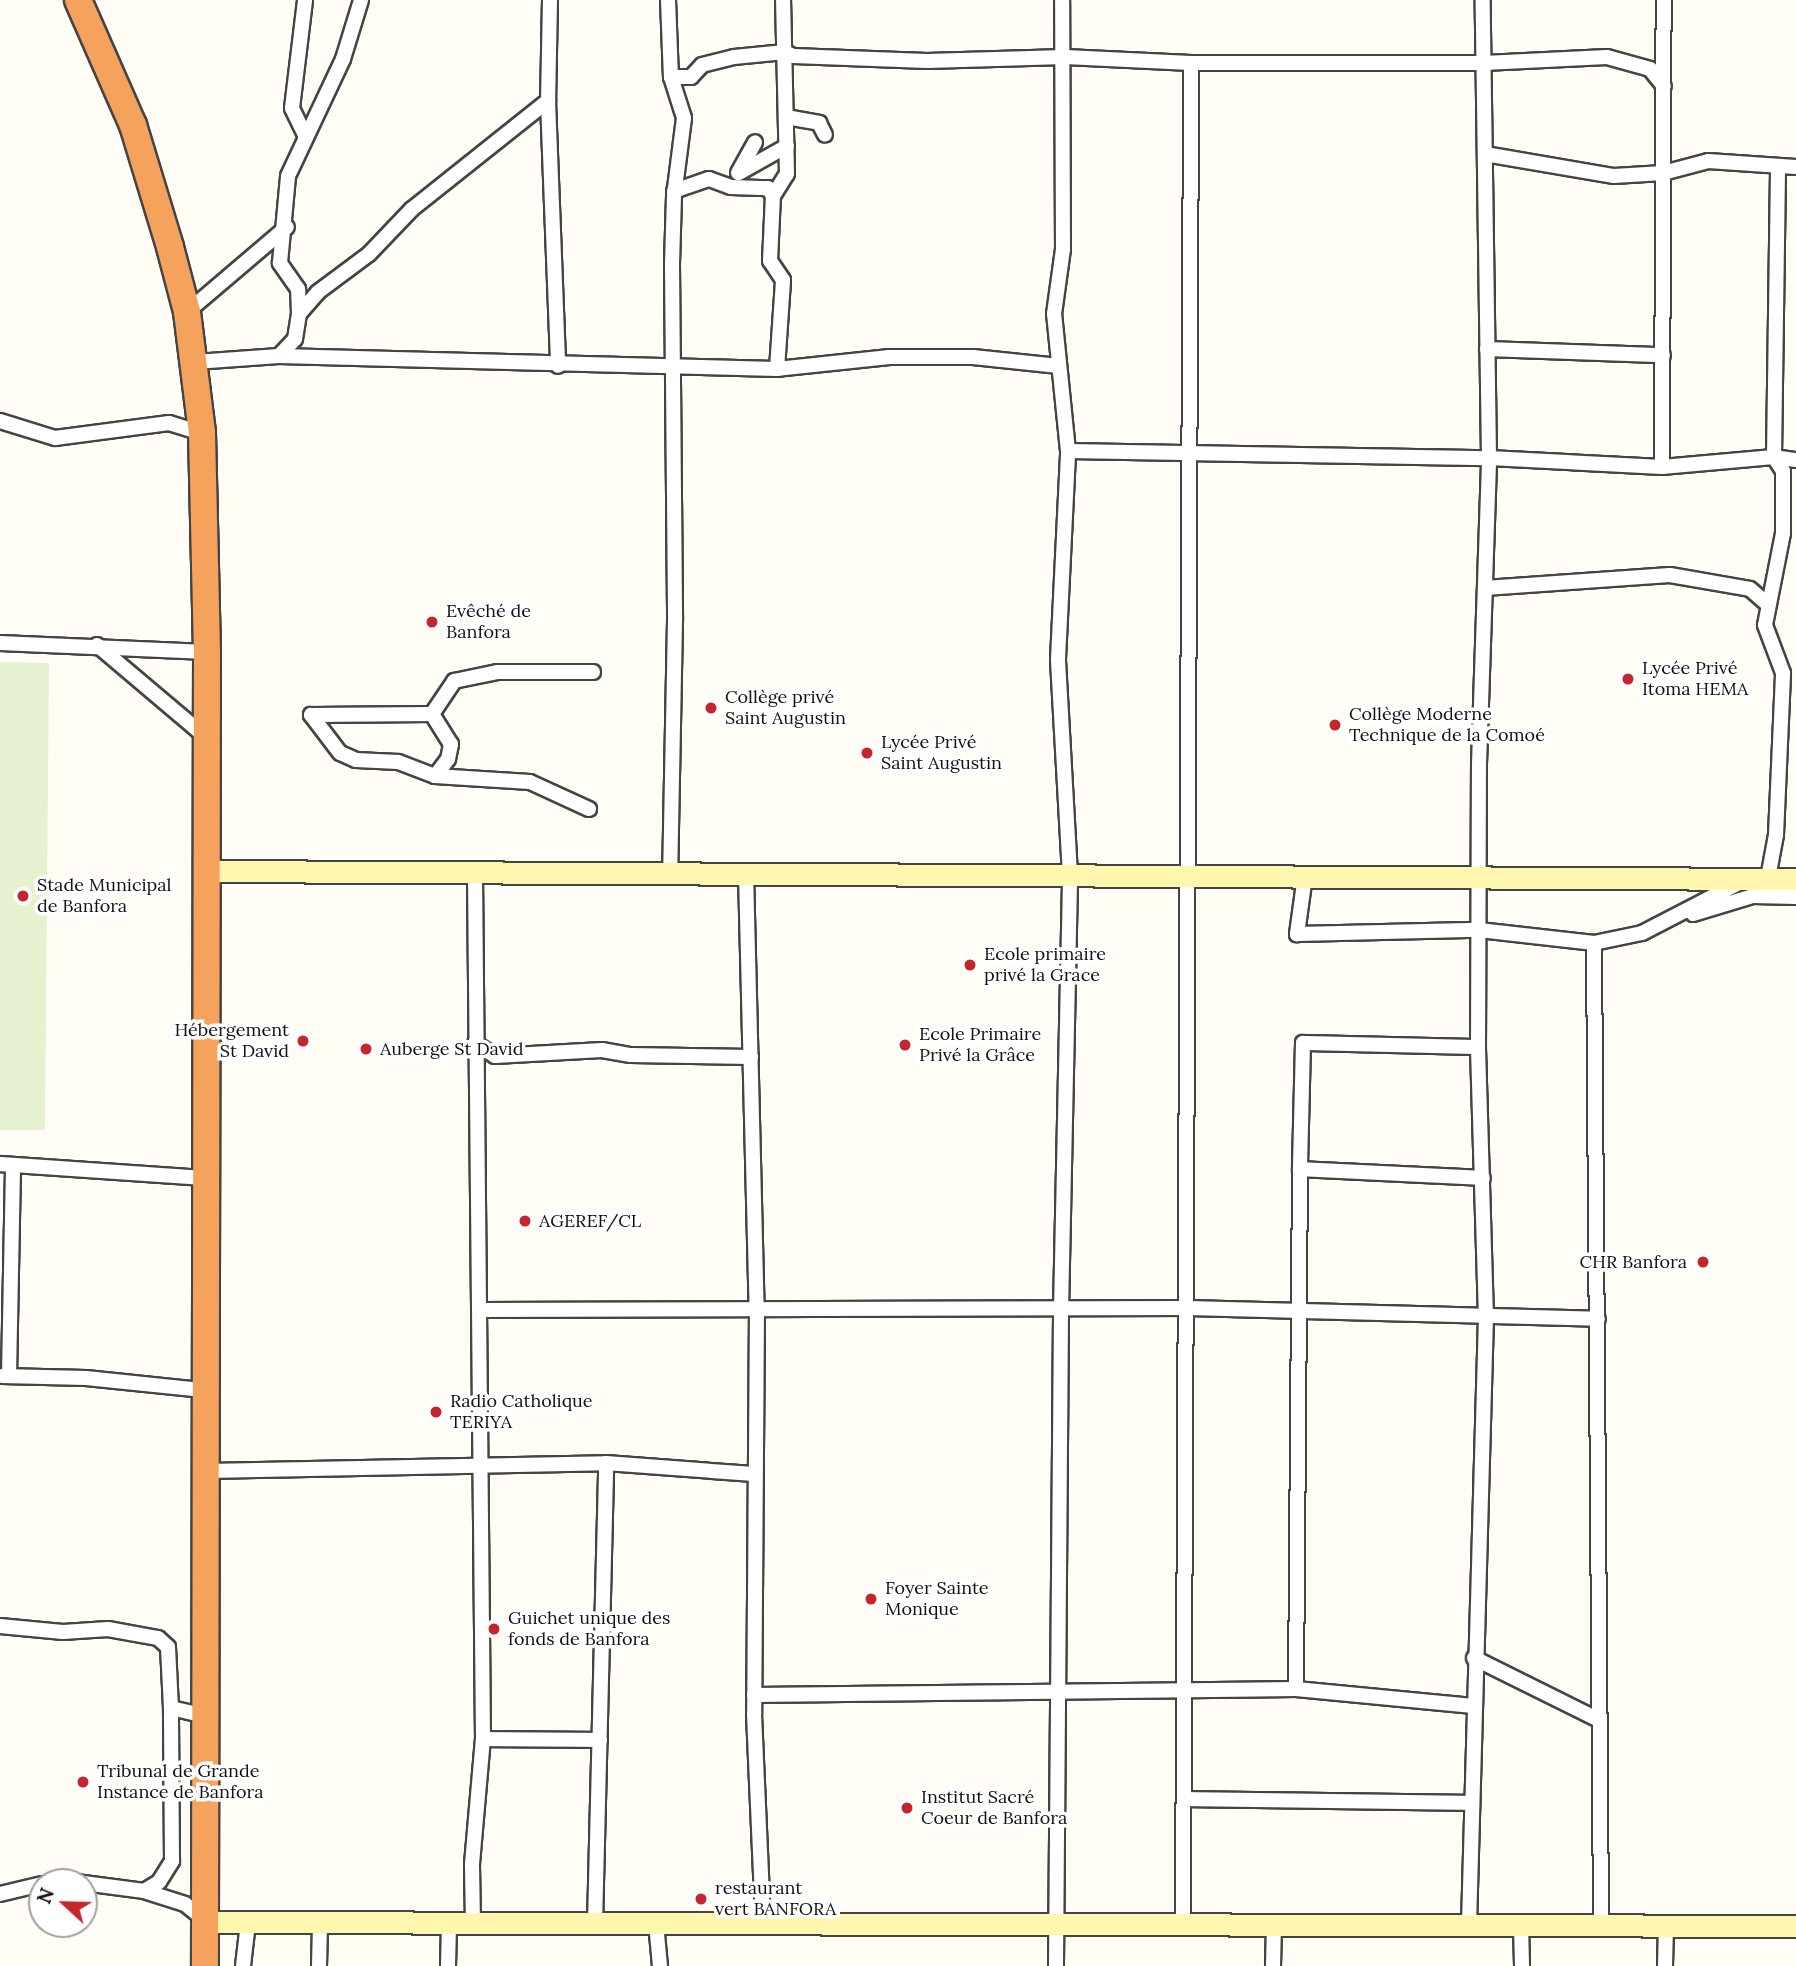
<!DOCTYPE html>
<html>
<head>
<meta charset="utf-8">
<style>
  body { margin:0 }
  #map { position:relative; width:1796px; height:1966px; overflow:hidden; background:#fffdf5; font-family:Lora,serif }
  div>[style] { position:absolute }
  .pitch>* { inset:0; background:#e6f2cf }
  .roads { filter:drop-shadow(2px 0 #444) drop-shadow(-2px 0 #444) drop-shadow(0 2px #444) drop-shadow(0 -2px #444) }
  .street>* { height:14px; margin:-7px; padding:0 7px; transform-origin:7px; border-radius:7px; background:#fff }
  .secondary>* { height:21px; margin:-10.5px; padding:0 10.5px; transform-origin:10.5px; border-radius:10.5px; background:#fff6b0 }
  .highway>* { height:26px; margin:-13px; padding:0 13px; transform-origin:13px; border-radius:13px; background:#f5a25d }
  .dots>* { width:19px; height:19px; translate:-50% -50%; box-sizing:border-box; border:4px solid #fff; border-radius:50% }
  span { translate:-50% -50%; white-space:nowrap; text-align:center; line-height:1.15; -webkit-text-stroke:7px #fff; paint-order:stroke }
  .poi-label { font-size:18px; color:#111 }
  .left { translate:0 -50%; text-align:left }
  .right { translate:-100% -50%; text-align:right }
  .north { position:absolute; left:28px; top:1868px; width:70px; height:70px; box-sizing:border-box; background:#fff; border:2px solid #a0a0a0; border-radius:50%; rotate:292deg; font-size:19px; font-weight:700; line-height:28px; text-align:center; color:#111 }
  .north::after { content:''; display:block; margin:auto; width:24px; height:32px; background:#c4262e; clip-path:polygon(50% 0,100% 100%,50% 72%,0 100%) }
</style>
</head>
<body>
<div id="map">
  <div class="pitch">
    <i style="clip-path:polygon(0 662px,49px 663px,45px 1130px,0 1130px)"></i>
  </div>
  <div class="roads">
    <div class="street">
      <i style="left:550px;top:0;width:101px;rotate:91.1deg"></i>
      <i style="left:548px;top:101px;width:265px;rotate:87.8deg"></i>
      <i style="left:668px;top:0;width:77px;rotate:87.8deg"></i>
      <i style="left:671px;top:77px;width:43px;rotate:72.4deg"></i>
      <i style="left:684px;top:118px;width:79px;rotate:97.3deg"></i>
      <i style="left:674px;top:196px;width:69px;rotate:91.7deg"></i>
      <i style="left:672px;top:265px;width:356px;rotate:89.5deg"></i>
      <i style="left:675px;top:621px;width:252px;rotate:91.1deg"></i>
      <i style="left:671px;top:77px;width:20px"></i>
      <i style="left:691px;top:77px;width:16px;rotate:-47deg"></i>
      <i style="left:702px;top:65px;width:33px;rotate:-14deg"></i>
      <i style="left:734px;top:57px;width:51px;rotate:-5.6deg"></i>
      <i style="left:785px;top:52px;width:9px;rotate:27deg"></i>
      <i style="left:793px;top:56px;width:134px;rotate:2.1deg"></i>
      <i style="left:927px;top:61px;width:138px;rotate:-1.7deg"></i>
      <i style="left:1065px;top:57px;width:126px;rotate:2.7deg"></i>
      <i style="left:1191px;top:63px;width:293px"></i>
      <i style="left:1484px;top:63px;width:123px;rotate:-2.8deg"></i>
      <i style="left:1607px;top:57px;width:45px;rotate:15.6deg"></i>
      <i style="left:1650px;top:69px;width:22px;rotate:51deg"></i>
      <i style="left:786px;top:117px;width:34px;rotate:10deg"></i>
      <i style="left:819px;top:123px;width:13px;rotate:63deg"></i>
      <i style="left:305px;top:135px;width:30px;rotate:-116deg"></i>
      <i style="left:292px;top:108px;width:109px;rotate:-83.1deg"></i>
      <i style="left:1485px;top:154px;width:131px;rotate:9.7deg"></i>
      <i style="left:1614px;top:176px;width:49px;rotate:-3.5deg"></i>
      <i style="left:1663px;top:173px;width:47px;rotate:-14.9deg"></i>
      <i style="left:1708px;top:161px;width:88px;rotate:3.9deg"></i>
      <i style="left:738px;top:173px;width:35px;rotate:-61deg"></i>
      <i style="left:739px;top:173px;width:55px;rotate:-29.4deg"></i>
      <i style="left:674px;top:191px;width:37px;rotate:-19deg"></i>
      <i style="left:709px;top:179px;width:23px;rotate:20deg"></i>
      <i style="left:731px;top:187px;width:37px;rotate:2deg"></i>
      <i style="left:768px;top:188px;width:9px;rotate:58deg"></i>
      <i style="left:187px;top:312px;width:131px;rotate:-40.4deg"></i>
      <i style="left:299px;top:314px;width:25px;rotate:-92deg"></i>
      <i style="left:298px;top:289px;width:32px;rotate:-125deg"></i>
      <i style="left:280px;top:263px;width:87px;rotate:-84.7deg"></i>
      <i style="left:288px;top:176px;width:129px;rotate:-64.8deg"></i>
      <i style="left:343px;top:59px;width:62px;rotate:-73deg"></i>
      <i style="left:1487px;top:349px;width:176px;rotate:2deg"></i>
      <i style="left:279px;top:356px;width:23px;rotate:-47deg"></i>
      <i style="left:295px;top:339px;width:25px;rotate:-81deg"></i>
      <i style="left:299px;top:314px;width:29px;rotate:-49deg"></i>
      <i style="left:318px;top:292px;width:64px;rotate:-36.7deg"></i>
      <i style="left:369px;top:254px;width:62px;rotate:-46.3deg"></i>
      <i style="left:412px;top:209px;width:174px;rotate:-38.5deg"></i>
      <i style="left:195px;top:362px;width:84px;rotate:-4.1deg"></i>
      <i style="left:279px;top:356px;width:498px;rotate:1.5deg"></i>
      <i style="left:777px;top:369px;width:113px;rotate:-6.1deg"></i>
      <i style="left:889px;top:357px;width:84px"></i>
      <i style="left:973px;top:357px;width:86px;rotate:6deg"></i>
      <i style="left:777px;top:369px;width:89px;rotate:-86.1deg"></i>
      <i style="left:783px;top:280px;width:23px;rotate:-124deg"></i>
      <i style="left:770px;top:261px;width:65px;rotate:-87.4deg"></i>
      <i style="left:773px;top:196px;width:26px;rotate:-58deg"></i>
      <i style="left:787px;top:174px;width:174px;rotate:-91.3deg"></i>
      <i style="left:0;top:421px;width:58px;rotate:17.2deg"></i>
      <i style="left:55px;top:438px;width:115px;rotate:-7.5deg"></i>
      <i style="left:169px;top:423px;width:34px;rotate:17deg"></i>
      <i style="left:1068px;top:451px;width:421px;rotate:1deg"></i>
      <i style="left:1489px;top:458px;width:173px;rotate:3deg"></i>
      <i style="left:1662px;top:467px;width:112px;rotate:-5.1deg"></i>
      <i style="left:1774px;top:457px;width:22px;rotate:8deg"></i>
      <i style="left:1662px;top:467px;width:467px;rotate:-89.8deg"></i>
      <i style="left:1485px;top:588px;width:185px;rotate:-4deg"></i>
      <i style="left:1670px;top:575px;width:81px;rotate:9.9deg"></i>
      <i style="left:1750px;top:589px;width:21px;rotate:41deg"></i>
      <i style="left:0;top:643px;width:207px;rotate:2.5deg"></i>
      <i style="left:97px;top:645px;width:143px;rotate:40.2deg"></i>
      <i style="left:432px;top:714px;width:36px;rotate:58deg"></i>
      <i style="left:451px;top:744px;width:15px;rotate:101deg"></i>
      <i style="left:448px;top:759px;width:21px;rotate:127deg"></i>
      <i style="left:435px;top:776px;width:40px;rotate:-159deg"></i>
      <i style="left:398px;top:762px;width:42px;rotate:-177.3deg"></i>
      <i style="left:356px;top:760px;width:17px;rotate:-156deg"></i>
      <i style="left:340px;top:753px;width:48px;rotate:-127.3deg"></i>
      <i style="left:311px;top:715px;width:121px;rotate:-0.5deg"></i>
      <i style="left:432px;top:714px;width:40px;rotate:-56deg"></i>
      <i style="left:454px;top:681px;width:45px;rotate:-11.6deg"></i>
      <i style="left:498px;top:672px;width:95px"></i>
      <i style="left:435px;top:776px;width:95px;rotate:3.6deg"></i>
      <i style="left:530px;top:782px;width:65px;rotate:24.6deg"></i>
      <i style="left:746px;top:873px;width:436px;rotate:88.6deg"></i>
      <i style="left:757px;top:1309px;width:405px;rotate:90.4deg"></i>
      <i style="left:754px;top:1714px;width:210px;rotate:87.5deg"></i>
      <i style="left:1305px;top:876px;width:59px;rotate:97.9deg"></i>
      <i style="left:1297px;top:934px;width:182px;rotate:-1.3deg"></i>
      <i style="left:1479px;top:930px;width:116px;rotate:6.4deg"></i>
      <i style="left:1594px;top:943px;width:49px;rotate:-11.8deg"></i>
      <i style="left:1642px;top:933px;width:111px;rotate:-27.3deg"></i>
      <i style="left:1761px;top:879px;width:7px;rotate:-8deg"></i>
      <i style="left:1768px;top:878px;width:44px;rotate:-79.5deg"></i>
      <i style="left:1776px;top:835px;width:162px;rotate:-87.5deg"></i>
      <i style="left:1783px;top:673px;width:51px;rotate:-110.6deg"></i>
      <i style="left:1765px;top:625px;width:94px;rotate:-78.9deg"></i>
      <i style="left:1783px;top:533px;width:62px;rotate:-90deg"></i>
      <i style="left:1783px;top:471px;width:17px;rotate:-123deg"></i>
      <i style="left:1774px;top:457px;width:288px;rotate:-89.2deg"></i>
      <i style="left:1693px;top:914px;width:63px;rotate:-16.7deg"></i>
      <i style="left:1753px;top:896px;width:43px;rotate:1.3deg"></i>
      <i style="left:1594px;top:943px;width:982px;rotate:89.59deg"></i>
      <i style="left:475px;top:1043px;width:24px;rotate:33deg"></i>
      <i style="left:495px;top:1056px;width:107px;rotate:-3.2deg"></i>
      <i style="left:602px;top:1050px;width:29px;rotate:10deg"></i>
      <i style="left:631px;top:1055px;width:120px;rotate:1deg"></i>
      <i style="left:1478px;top:1047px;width:175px;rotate:-178.7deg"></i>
      <i style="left:1303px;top:1043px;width:126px;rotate:91.4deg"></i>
      <i style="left:1300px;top:1169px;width:183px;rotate:2.8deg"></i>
      <i style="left:0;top:1164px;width:205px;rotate:3.9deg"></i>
      <i style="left:480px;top:1310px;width:708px;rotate:-0.16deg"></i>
      <i style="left:1188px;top:1308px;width:410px;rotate:1.5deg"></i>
      <i style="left:2px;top:1376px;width:84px;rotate:1.4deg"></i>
      <i style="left:86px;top:1378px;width:118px;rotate:5.9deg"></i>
      <i style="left:9px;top:1376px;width:211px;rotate:-88.9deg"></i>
      <i style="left:206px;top:1471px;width:400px;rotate:-1.1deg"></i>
      <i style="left:606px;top:1463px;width:148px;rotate:4.3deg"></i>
      <i style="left:0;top:1626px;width:63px;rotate:5.4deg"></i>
      <i style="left:63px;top:1632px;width:45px;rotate:-3.8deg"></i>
      <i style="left:108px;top:1629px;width:51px;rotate:10.2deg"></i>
      <i style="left:158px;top:1638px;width:13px;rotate:42deg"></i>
      <i style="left:168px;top:1647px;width:61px;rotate:87.2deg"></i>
      <i style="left:171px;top:1708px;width:36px;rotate:13deg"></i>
      <i style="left:1474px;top:1658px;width:137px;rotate:26.4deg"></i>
      <i style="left:1296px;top:1689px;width:520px;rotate:-89.56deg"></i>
      <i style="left:754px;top:1695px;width:542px;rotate:-0.63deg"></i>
      <i style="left:1296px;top:1689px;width:178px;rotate:5.5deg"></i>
      <i style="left:483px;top:1739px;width:117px;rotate:0.5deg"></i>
      <i style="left:1187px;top:1799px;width:285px;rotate:0.8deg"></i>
      <i style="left:76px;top:1882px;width:69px;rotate:7.5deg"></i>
      <i style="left:144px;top:1891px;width:17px;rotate:-31deg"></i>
      <i style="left:159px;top:1882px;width:25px;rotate:-58deg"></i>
      <i style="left:172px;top:1861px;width:153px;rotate:-90.4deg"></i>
      <i style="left:144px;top:1891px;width:43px;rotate:17.6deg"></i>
      <i style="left:185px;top:1904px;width:26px;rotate:39deg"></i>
      <i style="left:0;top:1894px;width:43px;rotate:-13.4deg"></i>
      <i style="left:1183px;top:1922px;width:1859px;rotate:-89.75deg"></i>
      <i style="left:473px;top:1923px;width:59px;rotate:-91deg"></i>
      <i style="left:472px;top:1864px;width:125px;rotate:-85deg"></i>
      <i style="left:483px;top:1739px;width:867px;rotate:-90.53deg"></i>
      <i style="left:656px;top:1923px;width:43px;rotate:84.7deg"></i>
      <i style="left:595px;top:1924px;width:461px;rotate:-88.6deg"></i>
      <i style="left:1521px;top:1924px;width:42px;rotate:88.6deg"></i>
      <i style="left:1469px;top:1925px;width:607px;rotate:-88.4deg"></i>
      <i style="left:1486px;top:1318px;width:271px;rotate:-91.7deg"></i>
      <i style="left:1478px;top:1047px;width:283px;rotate:-89.8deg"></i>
      <i style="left:1479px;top:764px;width:306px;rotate:-88.1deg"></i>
      <i style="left:1489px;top:458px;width:458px;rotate:-90.8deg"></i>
      <i style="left:243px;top:1966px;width:43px;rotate:-83.4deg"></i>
      <i style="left:319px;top:1966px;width:42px;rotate:-88.6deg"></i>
      <i style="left:448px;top:1966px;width:42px;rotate:-88.6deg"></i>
      <i style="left:1056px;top:1966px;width:655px;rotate:-89.56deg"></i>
      <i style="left:1061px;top:1311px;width:436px;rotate:-88.8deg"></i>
      <i style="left:1070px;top:875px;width:216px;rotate:-93.2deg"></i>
      <i style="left:1058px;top:659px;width:208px;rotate:-87.2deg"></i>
      <i style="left:1068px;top:451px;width:138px;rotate:-95.8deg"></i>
      <i style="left:1054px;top:314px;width:66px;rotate:-82.1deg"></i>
      <i style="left:1063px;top:249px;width:249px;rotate:-90.2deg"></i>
      <i style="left:1273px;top:1966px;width:42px;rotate:-88.6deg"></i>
      <i style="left:1665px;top:1966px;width:41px;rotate:-88.6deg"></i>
    </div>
    <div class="secondary">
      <i style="left:205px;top:871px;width:1591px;rotate:0.29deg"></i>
      <i style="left:206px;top:1922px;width:1590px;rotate:0.14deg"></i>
    </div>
    <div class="highway">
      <i style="left:78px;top:0;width:137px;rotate:66.3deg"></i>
      <i style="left:133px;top:125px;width:127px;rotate:73.1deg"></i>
      <i style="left:170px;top:247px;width:67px;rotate:75.3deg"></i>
      <i style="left:187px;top:312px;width:122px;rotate:82.9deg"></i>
      <i style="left:202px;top:433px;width:219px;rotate:88.7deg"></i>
      <i style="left:207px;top:652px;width:1314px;rotate:90.09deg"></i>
    </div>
  </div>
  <div class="dots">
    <i style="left:432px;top:622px;background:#c4262e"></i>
    <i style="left:1628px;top:679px;background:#c4262e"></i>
    <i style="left:711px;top:708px;background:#c4262e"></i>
    <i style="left:1335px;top:725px;background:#c4262e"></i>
    <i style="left:867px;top:753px;background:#c4262e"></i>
    <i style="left:23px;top:896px;background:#c4262e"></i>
    <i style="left:970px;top:965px;background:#c4262e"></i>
    <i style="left:303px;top:1041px;background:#c4262e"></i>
    <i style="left:905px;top:1045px;background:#c4262e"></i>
    <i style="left:366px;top:1049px;background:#c4262e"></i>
    <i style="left:525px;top:1221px;background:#c4262e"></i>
    <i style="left:1703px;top:1262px;background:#c4262e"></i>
    <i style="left:436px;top:1412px;background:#c4262e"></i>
    <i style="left:871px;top:1599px;background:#c4262e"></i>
    <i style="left:494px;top:1629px;background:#c4262e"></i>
    <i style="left:83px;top:1782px;background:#c4262e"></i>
    <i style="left:907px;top:1808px;background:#c4262e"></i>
    <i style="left:701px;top:1899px;background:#c4262e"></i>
  </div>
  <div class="poi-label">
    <span class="left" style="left:446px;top:622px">Evêché de<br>Banfora</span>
    <span class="left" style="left:1642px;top:679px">Lycée Privé<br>Itoma HEMA</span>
    <span class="left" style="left:725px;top:708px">Collège privé<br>Saint Augustin</span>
    <span class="left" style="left:1349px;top:725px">Collège Moderne<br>Technique de la Comoé</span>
    <span class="left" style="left:881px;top:753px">Lycée Privé<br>Saint Augustin</span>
    <span class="left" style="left:37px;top:896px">Stade Municipal<br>de Banfora</span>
    <span class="left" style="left:984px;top:965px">Ecole primaire<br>privé la Grace</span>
    <span class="right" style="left:289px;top:1041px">Hébergement<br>St David</span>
    <span class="left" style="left:919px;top:1045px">Ecole Primaire<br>Privé la Grâce</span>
    <span class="left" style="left:380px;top:1049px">Auberge St David</span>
    <span class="left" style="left:539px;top:1221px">AGEREF/CL</span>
    <span class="right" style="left:1687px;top:1262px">CHR Banfora</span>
    <span class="left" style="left:450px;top:1412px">Radio Catholique<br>TERIYA</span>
    <span class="left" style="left:885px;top:1599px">Foyer Sainte<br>Monique</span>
    <span class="left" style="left:508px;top:1629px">Guichet unique des<br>fonds de Banfora</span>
    <span class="left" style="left:97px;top:1782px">Tribunal de Grande<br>Instance de Banfora</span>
    <span class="left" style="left:921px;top:1808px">Institut Sacré<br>Coeur de Banfora</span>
    <span class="left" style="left:715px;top:1899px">restaurant<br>vert BANFORA</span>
  </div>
  <div class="north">N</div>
</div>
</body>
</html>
